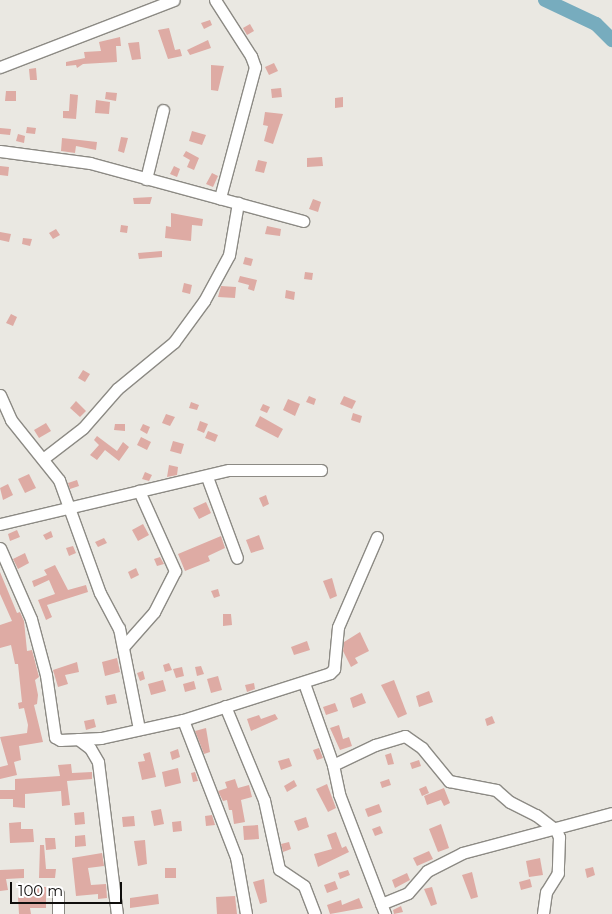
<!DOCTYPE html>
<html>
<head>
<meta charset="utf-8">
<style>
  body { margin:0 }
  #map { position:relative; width:612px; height:914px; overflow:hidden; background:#eae8e2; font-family:Montserrat,sans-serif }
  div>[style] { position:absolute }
  .river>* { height:14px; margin:-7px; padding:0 7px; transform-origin:7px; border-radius:7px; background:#77acbe }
  .building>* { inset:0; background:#deaba4 }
  .roads { filter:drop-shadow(1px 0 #8c8a84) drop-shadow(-1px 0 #8c8a84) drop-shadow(0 1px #8c8a84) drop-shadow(0 -1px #8c8a84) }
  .minor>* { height:11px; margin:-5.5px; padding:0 5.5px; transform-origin:5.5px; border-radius:5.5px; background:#fff }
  span { translate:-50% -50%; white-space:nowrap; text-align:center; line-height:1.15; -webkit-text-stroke:4px #fff; paint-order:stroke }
  .scale { position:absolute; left:10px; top:882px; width:112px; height:22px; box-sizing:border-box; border:2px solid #0f0e0c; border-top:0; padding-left:6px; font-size:15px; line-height:18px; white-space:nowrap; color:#0f0e0c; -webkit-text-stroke:4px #fff; paint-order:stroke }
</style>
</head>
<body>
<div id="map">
  <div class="river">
    <i style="left:545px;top:0;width:56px;rotate:25.2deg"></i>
    <i style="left:596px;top:24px;width:23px;rotate:45deg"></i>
  </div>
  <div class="building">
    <i style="clip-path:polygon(210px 20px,212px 25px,204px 29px,201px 23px)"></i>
    <i style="clip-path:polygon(250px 24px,254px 31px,247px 35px,243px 28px)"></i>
    <i style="clip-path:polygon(169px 28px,175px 50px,180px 49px,182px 56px,168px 59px,158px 30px)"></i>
    <i style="clip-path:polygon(120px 37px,121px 46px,116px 46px,117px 62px,83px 64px,77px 68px,76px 65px,66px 66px,66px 62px,85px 58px,84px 52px,101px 51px,99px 42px)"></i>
    <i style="clip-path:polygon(208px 40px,211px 48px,190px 55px,187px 50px)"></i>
    <i style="clip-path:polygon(139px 42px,141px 59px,132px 60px,128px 43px)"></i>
    <i style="clip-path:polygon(274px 63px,278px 71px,269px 75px,265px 67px)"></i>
    <i style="clip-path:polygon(211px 65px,224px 66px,218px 91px,211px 90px)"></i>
    <i style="clip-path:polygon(36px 68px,37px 80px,30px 80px,29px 69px)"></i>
    <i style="clip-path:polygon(281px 88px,282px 97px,272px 98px,271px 89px)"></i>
    <i style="clip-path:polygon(6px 91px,16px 91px,16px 101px,5px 101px)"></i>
    <i style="clip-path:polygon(106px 92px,117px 93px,116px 101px,105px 99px)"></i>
    <i style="clip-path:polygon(70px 94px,78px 95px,76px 119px,63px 118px,63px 111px,69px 111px)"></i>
    <i style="clip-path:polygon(343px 97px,343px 107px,335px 108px,335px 98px)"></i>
    <i style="clip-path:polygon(96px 100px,110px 102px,109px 114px,95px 113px)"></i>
    <i style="clip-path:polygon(265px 112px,283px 114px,273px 144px,264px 141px,268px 126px,263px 125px)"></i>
    <i style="clip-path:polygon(27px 127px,36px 128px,35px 134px,26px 133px)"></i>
    <i style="clip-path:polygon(0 128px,11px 129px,10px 135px,0 134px)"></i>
    <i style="clip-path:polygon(192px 131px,206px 135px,202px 145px,189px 141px)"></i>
    <i style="clip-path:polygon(18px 134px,25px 136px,24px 143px,16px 141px)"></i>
    <i style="clip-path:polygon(121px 137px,128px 138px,124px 153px,118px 151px)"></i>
    <i style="clip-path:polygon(62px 138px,97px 142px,96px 150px,76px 146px,75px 153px,61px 151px)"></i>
    <i style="clip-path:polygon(186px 151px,199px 158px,194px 170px,187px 167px,190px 160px,183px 156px)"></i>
    <i style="clip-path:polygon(322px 157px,323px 166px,307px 167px,307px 158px)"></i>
    <i style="clip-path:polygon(258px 160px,267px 162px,264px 173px,255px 171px)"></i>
    <i style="clip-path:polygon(0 166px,9px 167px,8px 176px,0 175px)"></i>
    <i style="clip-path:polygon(174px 166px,180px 169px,177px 177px,170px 174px)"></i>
    <i style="clip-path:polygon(212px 173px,218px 176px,213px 187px,206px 184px)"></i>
    <i style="clip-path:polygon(152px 197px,150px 204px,134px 204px,133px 198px)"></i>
    <i style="clip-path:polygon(313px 199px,321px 202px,318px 212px,309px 209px)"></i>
    <i style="clip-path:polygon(171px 213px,203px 219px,202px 226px,192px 225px,191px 241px,165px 238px,166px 226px,171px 227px)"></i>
    <i style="clip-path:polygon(121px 225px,128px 226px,127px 233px,120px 232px)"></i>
    <i style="clip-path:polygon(267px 226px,281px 229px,280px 236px,265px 234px)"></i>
    <i style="clip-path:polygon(56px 229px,60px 235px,53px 239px,49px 233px)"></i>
    <i style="clip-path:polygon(0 232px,11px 234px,9px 242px,0 240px)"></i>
    <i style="clip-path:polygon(23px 238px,32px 239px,30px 246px,22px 244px)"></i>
    <i style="clip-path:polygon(162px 251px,162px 257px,139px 259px,138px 253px)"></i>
    <i style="clip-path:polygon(245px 257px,253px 259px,251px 266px,243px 264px)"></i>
    <i style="clip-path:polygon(305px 272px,313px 273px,312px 280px,304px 279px)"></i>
    <i style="clip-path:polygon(240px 276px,257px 280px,254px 291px,248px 289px,249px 285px,238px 282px)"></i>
    <i style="clip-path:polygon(184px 283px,192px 285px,190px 294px,182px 292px)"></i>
    <i style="clip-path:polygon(221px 286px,236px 287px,235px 298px,218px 297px)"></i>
    <i style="clip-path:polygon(286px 290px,295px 292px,294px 300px,285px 298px)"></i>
    <i style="clip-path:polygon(11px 314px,17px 317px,13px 326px,6px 323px)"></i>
    <i style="clip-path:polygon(83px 370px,90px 374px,85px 382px,78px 378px)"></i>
    <i style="clip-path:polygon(309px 396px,316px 399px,314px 405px,306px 402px)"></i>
    <i style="clip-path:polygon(344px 396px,356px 401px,352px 409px,340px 404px)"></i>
    <i style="clip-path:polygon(288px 399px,300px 404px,295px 416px,283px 410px)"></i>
    <i style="clip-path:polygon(76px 401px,86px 411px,80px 417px,70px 408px)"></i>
    <i style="clip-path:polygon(191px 402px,199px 405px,197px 410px,189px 408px)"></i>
    <i style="clip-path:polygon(263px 404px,270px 407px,267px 413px,260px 410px)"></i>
    <i style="clip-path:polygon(353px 413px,362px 416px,360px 423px,351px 420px)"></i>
    <i style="clip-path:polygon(166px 414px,175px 417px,170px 426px,162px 423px)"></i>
    <i style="clip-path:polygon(260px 416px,283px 429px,278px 438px,255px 426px)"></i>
    <i style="clip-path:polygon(200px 421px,208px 424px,204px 433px,197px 430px)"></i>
    <i style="clip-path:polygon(46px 423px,51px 431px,39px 438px,34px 430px)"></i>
    <i style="clip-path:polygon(115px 424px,125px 424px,125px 431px,114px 430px)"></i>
    <i style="clip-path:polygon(143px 424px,150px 427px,147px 434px,140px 430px)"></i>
    <i style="clip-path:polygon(208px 431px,218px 435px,215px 442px,205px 438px)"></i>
    <i style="clip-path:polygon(97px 436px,117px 451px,123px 442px,129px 447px,119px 461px,105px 450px,97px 460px,90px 455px,99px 445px,94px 440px)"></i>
    <i style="clip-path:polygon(141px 437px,151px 442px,147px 450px,137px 445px)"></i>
    <i style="clip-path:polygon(173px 441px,184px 444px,181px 454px,170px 451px)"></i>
    <i style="clip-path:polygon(169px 465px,178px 467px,177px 475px,167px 477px)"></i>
    <i style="clip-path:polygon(145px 472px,152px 475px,149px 481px,142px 479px)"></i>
    <i style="clip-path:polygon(29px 474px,36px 488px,25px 493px,18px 479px)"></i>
    <i style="clip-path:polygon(77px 480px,79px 486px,70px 489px,68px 483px)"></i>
    <i style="clip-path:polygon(8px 484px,13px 495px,3px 500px,0 488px)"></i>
    <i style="clip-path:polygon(266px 495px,269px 504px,263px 507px,259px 498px)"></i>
    <i style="clip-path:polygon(206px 502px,211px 513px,199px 519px,193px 508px)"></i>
    <i style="clip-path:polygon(143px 524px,149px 535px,138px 541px,132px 530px)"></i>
    <i style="clip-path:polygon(17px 530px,20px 537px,10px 541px,8px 534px)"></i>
    <i style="clip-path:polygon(51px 531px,53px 537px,46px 540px,43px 535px)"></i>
    <i style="clip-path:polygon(259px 535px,264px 549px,251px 553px,246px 540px)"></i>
    <i style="clip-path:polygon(221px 536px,225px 548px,208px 556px,210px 561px,185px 571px,178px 554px)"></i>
    <i style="clip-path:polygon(104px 538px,107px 543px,98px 547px,95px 542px)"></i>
    <i style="clip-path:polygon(73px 546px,76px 553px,69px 556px,66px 548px)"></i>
    <i style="clip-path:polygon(25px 553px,29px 563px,18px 569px,13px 559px)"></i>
    <i style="clip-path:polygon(160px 557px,164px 564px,157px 566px,154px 559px)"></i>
    <i style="clip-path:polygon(55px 565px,68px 590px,86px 585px,88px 592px,47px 605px,52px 617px,46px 620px,38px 600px,55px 594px,49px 580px,34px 587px,32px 581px,47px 575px,44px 570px)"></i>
    <i style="clip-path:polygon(136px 568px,139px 575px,131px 579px,128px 572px)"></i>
    <i style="clip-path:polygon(0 572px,17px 613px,20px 612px,24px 621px,27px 651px,32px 650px,39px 677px,35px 680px,38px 695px,37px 704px,34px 705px,43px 742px,19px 746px,21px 760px,14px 762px,17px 775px,0 779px,0 767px,8px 765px,0 737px,27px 733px,28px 725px,24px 708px,19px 709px,18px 703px,22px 702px,18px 664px,15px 664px,11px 645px,0 648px,0 625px,12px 621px,0 594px)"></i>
    <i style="clip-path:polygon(332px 578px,337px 596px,330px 599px,323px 581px)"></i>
    <i style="clip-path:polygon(218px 589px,220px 596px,214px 598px,211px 591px)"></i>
    <i style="clip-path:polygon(223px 614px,231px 614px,232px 625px,223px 626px)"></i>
    <i style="clip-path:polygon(360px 632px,369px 651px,355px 658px,358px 663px,351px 667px,343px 651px,344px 642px)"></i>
    <i style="clip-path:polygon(307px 641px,310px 650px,294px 655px,291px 647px)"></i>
    <i style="clip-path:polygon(117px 658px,120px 672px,105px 676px,102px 662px)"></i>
    <i style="clip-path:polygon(77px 662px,79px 672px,65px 675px,68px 684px,58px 687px,53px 670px)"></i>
    <i style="clip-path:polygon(169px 663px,172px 670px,165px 672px,163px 665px)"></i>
    <i style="clip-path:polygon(201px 666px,204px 674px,197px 676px,195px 667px)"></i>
    <i style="clip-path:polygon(182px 667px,184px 676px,176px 678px,173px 669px)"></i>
    <i style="clip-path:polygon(143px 671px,145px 679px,140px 681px,137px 673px)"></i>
    <i style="clip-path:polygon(218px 676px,222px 690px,211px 693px,207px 679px)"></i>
    <i style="clip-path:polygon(163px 680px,166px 691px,151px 695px,148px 684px)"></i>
    <i style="clip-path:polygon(394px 680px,407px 714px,398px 718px,381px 685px)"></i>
    <i style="clip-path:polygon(194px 681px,196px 689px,185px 692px,183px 684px)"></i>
    <i style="clip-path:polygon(254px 683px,255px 689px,247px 692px,245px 685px)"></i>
    <i style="clip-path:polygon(429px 691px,433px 702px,419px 707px,416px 696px)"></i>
    <i style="clip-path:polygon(362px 693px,366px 703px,353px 708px,350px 698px)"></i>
    <i style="clip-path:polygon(115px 694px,117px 703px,107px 705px,105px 696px)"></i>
    <i style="clip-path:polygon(335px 703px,338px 711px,326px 715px,323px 707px)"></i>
    <i style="clip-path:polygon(275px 714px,278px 719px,251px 731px,247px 719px,259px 715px,261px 719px)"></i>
    <i style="clip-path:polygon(492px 716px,495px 723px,487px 726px,485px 719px)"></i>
    <i style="clip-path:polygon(94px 719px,96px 727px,86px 730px,84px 721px)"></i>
    <i style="clip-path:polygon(339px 725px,343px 739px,349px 737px,352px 746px,340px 750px,330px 728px)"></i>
    <i style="clip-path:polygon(206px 728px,210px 752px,204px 754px,195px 731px)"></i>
    <i style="clip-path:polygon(319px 748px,323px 758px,317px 760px,313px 750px)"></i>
    <i style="clip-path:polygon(178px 749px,180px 757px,172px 760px,170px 752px)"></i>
    <i style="clip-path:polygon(150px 752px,156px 777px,142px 780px,138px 762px,145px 761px,143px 754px)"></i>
    <i style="clip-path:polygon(391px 753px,394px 764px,388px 765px,385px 755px)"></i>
    <i style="clip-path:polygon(289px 758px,292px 766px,281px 770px,278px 761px)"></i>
    <i style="clip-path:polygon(419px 760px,421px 766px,412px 769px,410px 763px)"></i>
    <i style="clip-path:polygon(71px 764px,72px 773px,92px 772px,92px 779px,67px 781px,70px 805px,62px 806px,61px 791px,25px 794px,25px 808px,13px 807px,13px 799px,0 799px,0 790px,15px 790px,15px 779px,60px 776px,58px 765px)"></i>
    <i style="clip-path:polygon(178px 768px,181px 783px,165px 787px,162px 772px)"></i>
    <i style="clip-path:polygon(195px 772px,198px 781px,193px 782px,191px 773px)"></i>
    <i style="clip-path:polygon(235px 779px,238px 788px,249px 785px,252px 797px,241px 800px,245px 822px,234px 824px,232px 810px,229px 810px,227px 800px,223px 801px,218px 791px,227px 788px,225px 782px)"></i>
    <i style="clip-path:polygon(389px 779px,391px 785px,382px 788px,380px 782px)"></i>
    <i style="clip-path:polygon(294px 780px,297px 786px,287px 792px,284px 786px)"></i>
    <i style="clip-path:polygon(327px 784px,336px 808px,328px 812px,316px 789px)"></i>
    <i style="clip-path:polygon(426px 786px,429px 793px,422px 796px,419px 789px)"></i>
    <i style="clip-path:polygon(444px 788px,450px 803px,444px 806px,441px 800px,427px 805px,424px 796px)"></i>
    <i style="clip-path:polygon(379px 804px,382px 812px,368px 817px,365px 809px)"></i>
    <i style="clip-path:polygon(161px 809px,164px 824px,154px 826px,151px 811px)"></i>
    <i style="clip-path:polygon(84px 812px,85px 824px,75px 825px,74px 813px)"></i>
    <i style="clip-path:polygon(212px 815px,215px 825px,206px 826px,205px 816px)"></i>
    <i style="clip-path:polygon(134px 816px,135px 826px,123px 827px,122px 817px)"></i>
    <i style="clip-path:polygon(306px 817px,309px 827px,298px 831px,294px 821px)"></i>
    <i style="clip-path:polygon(181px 821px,182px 831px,173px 832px,172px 822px)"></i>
    <i style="clip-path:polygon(21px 822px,21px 829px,33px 829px,34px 842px,10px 843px,9px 823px)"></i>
    <i style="clip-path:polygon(441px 824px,449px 848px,438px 852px,429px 829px)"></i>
    <i style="clip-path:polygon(258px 825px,259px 839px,244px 840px,243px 826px)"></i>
    <i style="clip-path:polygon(380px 826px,383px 833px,375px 836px,372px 829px)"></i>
    <i style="clip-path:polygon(336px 832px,342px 848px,346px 846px,349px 852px,318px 867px,314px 854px,332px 849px,327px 835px)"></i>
    <i style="clip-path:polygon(85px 835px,86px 846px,75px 847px,75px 836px)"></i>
    <i style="clip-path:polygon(45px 838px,55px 838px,56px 849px,46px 850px)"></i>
    <i style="clip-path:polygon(145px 840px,147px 864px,138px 866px,134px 841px)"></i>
    <i style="clip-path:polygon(289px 842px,291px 849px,283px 852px,281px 844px)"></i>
    <i style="clip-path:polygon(40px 845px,44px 845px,46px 869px,56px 869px,55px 878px,39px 878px)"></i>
    <i style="clip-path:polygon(429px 851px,433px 859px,417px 866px,413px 858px)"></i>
    <i style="clip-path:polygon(102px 853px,104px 866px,88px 868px,91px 885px,106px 884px,107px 898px,98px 899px,98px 894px,76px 896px,72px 858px)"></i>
    <i style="clip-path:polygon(540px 858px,543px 875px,529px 877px,526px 861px)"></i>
    <i style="clip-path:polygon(593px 867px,595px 875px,587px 878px,585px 869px)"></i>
    <i style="clip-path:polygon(165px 868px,176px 868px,176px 878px,165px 878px)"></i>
    <i style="clip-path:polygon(24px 869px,24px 878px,6px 879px,8px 890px,0 891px,0 870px)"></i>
    <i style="clip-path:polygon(348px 870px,350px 875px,340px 879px,338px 873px)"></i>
    <i style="clip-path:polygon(472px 872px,478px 897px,471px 899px,462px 875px)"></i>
    <i style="clip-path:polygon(407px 873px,410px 880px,395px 888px,392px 880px)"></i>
    <i style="clip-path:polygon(264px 879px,267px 902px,260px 904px,253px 882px)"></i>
    <i style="clip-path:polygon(530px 879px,532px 887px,521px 890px,519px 882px)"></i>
    <i style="clip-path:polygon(335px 881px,338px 889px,327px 893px,324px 885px)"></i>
    <i style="clip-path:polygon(38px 887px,46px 887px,46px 908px,30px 908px,31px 914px,19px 914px,18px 897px,34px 896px)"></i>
    <i style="clip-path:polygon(432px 887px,437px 904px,431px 906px,424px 889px)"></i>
    <i style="clip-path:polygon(158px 894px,159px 904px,130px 908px,130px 898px)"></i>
    <i style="clip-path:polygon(235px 896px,237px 914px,217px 914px,216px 897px)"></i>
    <i style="clip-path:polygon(359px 898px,363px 908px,330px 914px,327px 905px,341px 900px,342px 905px)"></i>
    <i style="clip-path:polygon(401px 906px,403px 912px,394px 914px,393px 910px)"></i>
  </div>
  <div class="roads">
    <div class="minor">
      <i style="left:215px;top:0;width:67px;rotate:57.3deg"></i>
      <i style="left:251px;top:56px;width:12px;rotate:70deg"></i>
      <i style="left:255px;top:67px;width:136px;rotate:105deg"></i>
      <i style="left:0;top:67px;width:186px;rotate:-21.1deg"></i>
      <i style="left:0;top:151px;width:91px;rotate:7.6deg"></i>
      <i style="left:90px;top:163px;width:221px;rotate:15.2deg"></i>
      <i style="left:146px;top:179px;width:71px;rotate:-76.2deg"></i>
      <i style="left:0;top:395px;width:27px;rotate:66deg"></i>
      <i style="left:11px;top:420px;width:77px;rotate:51.3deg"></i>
      <i style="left:59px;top:480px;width:120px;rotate:70.1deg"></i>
      <i style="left:100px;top:593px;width:40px;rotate:62deg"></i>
      <i style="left:119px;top:628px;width:103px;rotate:78.8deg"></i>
      <i style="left:44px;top:458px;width:49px;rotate:-37.6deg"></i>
      <i style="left:83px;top:428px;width:52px;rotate:-48.9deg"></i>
      <i style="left:117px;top:389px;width:74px;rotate:-39.5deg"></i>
      <i style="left:174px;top:342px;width:51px;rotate:-53.8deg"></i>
      <i style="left:204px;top:301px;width:52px;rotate:-61.5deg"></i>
      <i style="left:229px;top:255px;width:53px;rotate:-80.2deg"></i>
      <i style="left:207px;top:477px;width:86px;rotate:69.7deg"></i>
      <i style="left:0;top:524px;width:235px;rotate:-13.3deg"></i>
      <i style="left:229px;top:470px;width:92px"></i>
      <i style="left:0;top:548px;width:77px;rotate:66.4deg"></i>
      <i style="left:31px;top:619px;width:58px;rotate:75deg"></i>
      <i style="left:46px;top:675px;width:63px;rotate:81.7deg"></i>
      <i style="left:55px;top:737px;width:6px;rotate:31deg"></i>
      <i style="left:60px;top:740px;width:41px;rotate:-2.8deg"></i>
      <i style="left:101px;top:738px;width:84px;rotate:-12.4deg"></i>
      <i style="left:183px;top:720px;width:154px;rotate:-17.7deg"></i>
      <i style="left:330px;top:673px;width:6px;rotate:-45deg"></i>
      <i style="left:334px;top:669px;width:42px;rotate:-84.6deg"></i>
      <i style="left:338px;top:627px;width:98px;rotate:-66.6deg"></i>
      <i style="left:123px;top:647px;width:47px;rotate:-48.5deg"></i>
      <i style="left:154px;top:612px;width:46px;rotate:-62.9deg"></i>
      <i style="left:175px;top:571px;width:88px;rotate:-114.2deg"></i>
      <i style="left:304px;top:683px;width:87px;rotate:70.5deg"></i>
      <i style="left:333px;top:765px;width:30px;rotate:78deg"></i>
      <i style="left:339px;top:794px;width:129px;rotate:69deg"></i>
      <i style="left:225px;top:706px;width:102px;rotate:67.5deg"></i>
      <i style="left:264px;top:800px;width:71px;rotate:77.7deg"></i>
      <i style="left:279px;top:869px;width:30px;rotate:34deg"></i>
      <i style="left:304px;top:886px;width:30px;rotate:69deg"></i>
      <i style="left:183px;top:720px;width:147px;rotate:68.9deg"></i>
      <i style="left:236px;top:857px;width:58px;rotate:80deg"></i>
      <i style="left:78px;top:739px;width:15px;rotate:37deg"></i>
      <i style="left:90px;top:748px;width:16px;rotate:60deg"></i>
      <i style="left:98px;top:762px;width:153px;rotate:82.9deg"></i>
      <i style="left:333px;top:765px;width:47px;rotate:-25.5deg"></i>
      <i style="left:375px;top:745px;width:31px;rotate:-17deg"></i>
      <i style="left:405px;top:736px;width:21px;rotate:35deg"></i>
      <i style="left:422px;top:748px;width:43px;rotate:50.7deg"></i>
      <i style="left:449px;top:781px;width:48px;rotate:10.8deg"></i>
      <i style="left:496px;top:790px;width:18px;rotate:41deg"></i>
      <i style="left:510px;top:802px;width:29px;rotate:27deg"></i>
      <i style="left:536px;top:815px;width:25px;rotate:37deg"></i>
      <i style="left:556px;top:830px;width:8px;rotate:67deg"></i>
      <i style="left:559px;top:837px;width:36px;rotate:92deg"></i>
      <i style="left:558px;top:873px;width:22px;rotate:122deg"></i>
      <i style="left:546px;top:892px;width:22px;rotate:98deg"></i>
      <i style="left:58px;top:894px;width:20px;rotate:90deg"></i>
      <i style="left:381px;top:904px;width:29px;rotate:-22deg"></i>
      <i style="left:408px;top:893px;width:29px;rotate:-49deg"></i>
      <i style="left:427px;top:871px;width:39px;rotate:-27deg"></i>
      <i style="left:462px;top:853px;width:155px;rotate:-14.9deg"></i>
    </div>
  </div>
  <div class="scale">100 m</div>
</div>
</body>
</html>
